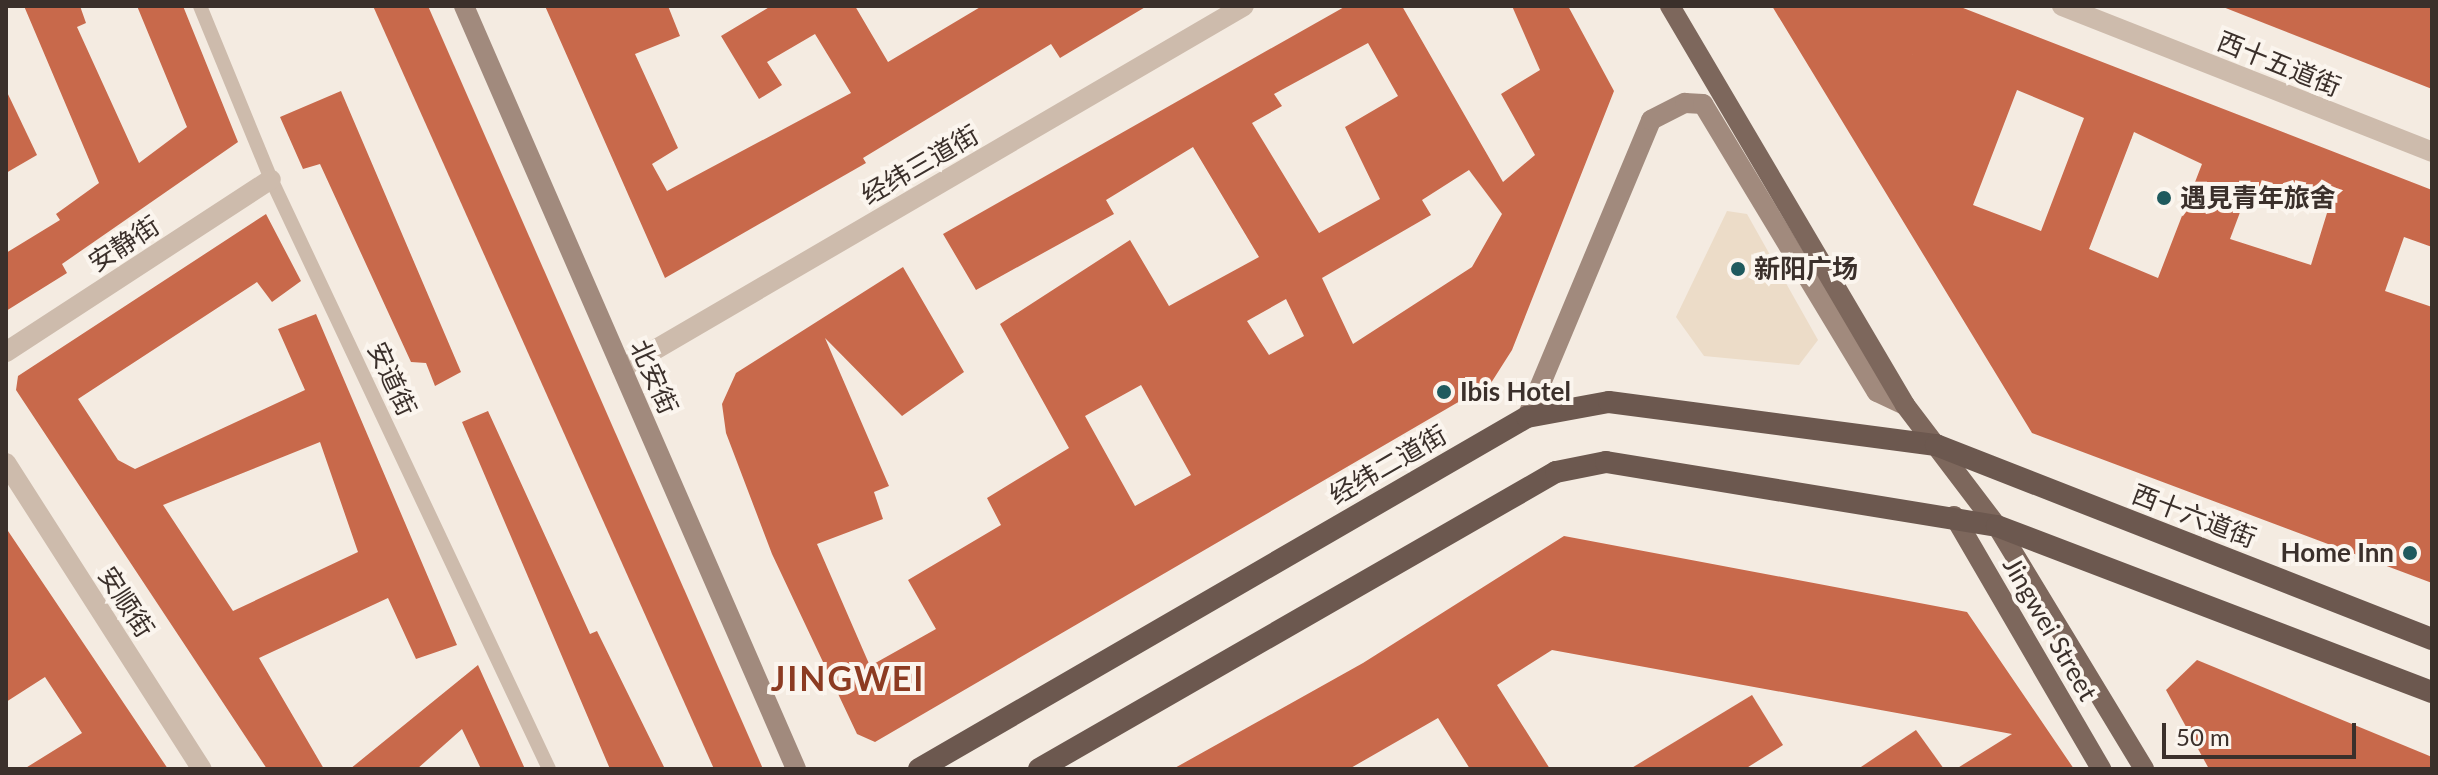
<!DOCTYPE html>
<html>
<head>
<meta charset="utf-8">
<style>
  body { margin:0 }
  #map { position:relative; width:2438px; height:775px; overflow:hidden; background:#f4ebe1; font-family:Lato,"Noto Sans SC",sans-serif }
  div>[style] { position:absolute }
  .plaza>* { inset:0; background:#ecdcc8 }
  .building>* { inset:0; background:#c8694b }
  .service>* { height:14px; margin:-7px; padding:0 7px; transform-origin:7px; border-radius:7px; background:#cdbbac }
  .minor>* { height:20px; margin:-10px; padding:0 10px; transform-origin:10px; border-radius:10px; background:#cdbbac }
  .tertiary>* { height:20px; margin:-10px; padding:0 10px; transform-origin:10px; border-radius:10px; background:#cdbbac }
  .secondary>* { height:20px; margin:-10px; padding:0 10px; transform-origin:10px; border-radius:10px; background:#a18a7d }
  .primary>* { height:20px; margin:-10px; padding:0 10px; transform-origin:10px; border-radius:10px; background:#7d675c }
  .trunk>* { height:22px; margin:-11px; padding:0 11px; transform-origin:11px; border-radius:11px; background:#6c584f }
  .dots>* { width:22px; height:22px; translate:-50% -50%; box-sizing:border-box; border:4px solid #fbf5ee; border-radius:50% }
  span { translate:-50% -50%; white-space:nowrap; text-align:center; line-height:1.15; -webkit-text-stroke:8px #fbf5ee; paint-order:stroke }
  .street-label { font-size:26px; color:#3b302b }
  .poi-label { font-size:26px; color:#3b302b; font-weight:700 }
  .left { translate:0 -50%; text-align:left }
  .right { translate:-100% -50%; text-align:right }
  .district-label { font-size:34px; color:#8c3b22; font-weight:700; letter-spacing:2px }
  .frame { position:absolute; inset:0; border:8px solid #3b302b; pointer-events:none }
  .scale { position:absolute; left:2162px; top:723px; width:194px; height:36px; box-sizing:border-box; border:4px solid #3b302b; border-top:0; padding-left:10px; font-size:24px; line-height:28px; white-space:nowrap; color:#3b302b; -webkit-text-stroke:6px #fbf5ee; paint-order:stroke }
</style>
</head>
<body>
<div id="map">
  <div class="plaza">
    <i style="clip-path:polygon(1727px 211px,1747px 214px,1818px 340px,1799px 365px,1704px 356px,1676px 317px)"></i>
  </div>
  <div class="building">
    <i style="clip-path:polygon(24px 6px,80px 6px,86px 23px,77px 27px,139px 163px,187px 127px,137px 6px,183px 6px,238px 142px,62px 264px,67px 273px,6px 311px,6px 253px,60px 220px,56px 214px,99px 183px)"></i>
    <i style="clip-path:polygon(373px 6px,428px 6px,763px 769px,714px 769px)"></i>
    <i style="clip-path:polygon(545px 6px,668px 6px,680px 36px,635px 54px,678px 148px,652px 164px,667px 191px,851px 93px,815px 34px,767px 62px,782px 85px,759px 99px,721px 36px,771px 6px,855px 6px,888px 62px,982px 6px,1147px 6px,1060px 58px,1051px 44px,863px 158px,866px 163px,665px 278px)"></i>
    <i style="clip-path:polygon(evenodd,1346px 6px,1402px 6px,1503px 182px,1535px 155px,1501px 94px,1540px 70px,1512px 6px,1568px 6px,1614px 91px,1512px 350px,1491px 383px,875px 742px,857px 734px,772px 554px,726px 433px,722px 404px,736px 373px,903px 267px,964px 372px,902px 416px,825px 338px,889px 486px,874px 492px,883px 519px,817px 544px,870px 666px,936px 629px,908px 580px,1001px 525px,987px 498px,1069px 448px,1000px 324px,1130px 240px,1169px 306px,1259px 257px,1193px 147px,1106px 200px,1114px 214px,976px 290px,943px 234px,1346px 6px,1368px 43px,1398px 96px,1345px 127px,1380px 199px,1319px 233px,1252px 123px,1282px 106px,1274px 94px,1368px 43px,1346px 6px,1469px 170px,1502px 214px,1472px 267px,1353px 344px,1322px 278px,1431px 215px,1422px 200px,1469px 170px,1346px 6px,1286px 299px,1304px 336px,1269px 355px,1247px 321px,1286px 299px,1346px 6px,1141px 385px,1191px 475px,1135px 506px,1085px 416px,1141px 385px)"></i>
    <i style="clip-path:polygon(evenodd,1772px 6px,1958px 6px,2432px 190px,2432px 247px,2404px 237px,2385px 291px,2432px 307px,2432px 583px,2032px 433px,1772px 6px,2017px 90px,2084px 118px,2041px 231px,1973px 205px,2017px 90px,1772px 6px,2134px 132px,2202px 164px,2158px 278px,2089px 249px,2134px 132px,1772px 6px,2251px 183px,2327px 213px,2311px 265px,2230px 239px,2251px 183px)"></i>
    <i style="clip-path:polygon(2224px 6px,2430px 6px,2432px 89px,2223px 7px)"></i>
    <i style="clip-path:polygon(6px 90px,37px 155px,6px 173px)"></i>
    <i style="clip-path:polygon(341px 91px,461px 372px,435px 386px,426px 363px,411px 362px,320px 164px,303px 169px,280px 117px)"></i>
    <i style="clip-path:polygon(evenodd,266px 214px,301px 281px,272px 302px,257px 282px,78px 399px,118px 460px,135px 469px,305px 390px,278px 329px,316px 314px,457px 645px,416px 659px,388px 598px,259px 658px,324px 769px,267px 769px,16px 390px,18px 376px,266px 214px,320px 442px,358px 552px,233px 611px,163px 505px,320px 442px)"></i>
    <i style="clip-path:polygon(488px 411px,590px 634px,597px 631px,665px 769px,610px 769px,462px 422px)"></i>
    <i style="clip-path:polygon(6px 528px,168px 769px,24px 769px,82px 733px,45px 677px,6px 702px)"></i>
    <i style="clip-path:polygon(1564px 536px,1967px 612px,2074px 769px,1956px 769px,2012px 734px,1552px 650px,1497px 685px,1550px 769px,1470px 769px,1438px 718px,1349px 769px,1173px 769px,1363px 663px)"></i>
    <i style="clip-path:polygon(2197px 660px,2432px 757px,2432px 769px,2209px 769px,2166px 690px)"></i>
    <i style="clip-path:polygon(478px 665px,525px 769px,481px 769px,462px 729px,417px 769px,350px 769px)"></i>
    <i style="clip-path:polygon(1752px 695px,1783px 745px,1745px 769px,1630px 769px)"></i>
    <i style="clip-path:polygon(1916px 730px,1944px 769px,1858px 769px)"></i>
  </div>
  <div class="service">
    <i style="left:200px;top:6px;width:187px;rotate:67.7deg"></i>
    <i style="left:271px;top:179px;width:652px;rotate:64.77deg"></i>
  </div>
  <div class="minor">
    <i style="left:2062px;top:6px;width:398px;rotate:21.5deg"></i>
  </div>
  <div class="tertiary">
    <i style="left:6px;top:352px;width:316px;rotate:-33.1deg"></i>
    <i style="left:622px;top:369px;width:720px;rotate:-30.27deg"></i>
    <i style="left:6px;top:463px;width:363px;rotate:57.4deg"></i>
  </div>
  <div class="secondary">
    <i style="left:464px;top:6px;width:832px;rotate:66.48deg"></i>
    <i style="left:1527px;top:417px;width:322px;rotate:-67.3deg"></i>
    <i style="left:1651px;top:120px;width:38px;rotate:-27deg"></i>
    <i style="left:1685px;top:103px;width:18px;rotate:3deg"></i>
    <i style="left:1703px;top:104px;width:336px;rotate:58.9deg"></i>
    <i style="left:1877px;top:392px;width:31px;rotate:25deg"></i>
  </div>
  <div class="primary">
    <i style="left:1670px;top:6px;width:463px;rotate:59.5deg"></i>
    <i style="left:1905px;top:405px;width:152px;rotate:52.8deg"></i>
    <i style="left:1997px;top:526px;width:284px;rotate:58.8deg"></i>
    <i style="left:1954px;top:516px;width:293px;rotate:59.8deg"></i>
  </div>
  <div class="trunk">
    <i style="left:919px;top:769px;width:703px;rotate:-30.07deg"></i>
    <i style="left:1527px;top:417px;width:83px;rotate:-10.4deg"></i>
    <i style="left:1609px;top:402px;width:330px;rotate:7.5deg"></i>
    <i style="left:1936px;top:445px;width:533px;rotate:21.36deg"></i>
    <i style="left:1039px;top:769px;width:596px;rotate:-29.88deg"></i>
    <i style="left:1556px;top:472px;width:51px;rotate:-11.3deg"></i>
    <i style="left:1606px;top:462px;width:396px;rotate:9.3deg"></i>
    <i style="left:1997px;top:526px;width:466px;rotate:20.9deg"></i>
  </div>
  <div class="dots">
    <i style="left:2164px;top:198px;background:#1f5a5e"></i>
    <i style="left:1738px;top:269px;background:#1f5a5e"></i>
    <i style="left:1444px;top:392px;background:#1f5a5e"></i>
    <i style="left:2410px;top:553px;background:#1f5a5e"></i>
  </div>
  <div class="street-label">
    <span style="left:2279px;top:64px;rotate:22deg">西十五道街</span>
    <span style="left:920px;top:165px;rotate:-30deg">经纬三道街</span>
    <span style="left:124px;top:244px;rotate:-33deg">安静街</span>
    <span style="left:654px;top:377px;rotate:66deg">北安街</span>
    <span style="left:392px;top:379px;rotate:65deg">安道街</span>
    <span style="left:1388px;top:465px;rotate:-30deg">经纬二道街</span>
    <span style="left:2194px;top:516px;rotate:21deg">西十六道街</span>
    <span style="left:126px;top:602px;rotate:57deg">安顺街</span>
    <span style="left:2050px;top:629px;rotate:60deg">Jingwei Street</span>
  </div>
  <div class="poi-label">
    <span class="left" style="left:2180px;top:198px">遇見青年旅舍</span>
    <span class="left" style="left:1754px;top:269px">新阳广场</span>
    <span class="left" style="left:1460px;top:392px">Ibis Hotel</span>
    <span class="right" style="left:2394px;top:553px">Home Inn</span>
  </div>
  <div class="district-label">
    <span style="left:848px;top:678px">JINGWEI</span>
  </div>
  <div class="frame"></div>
  <div class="scale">50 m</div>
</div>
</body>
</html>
